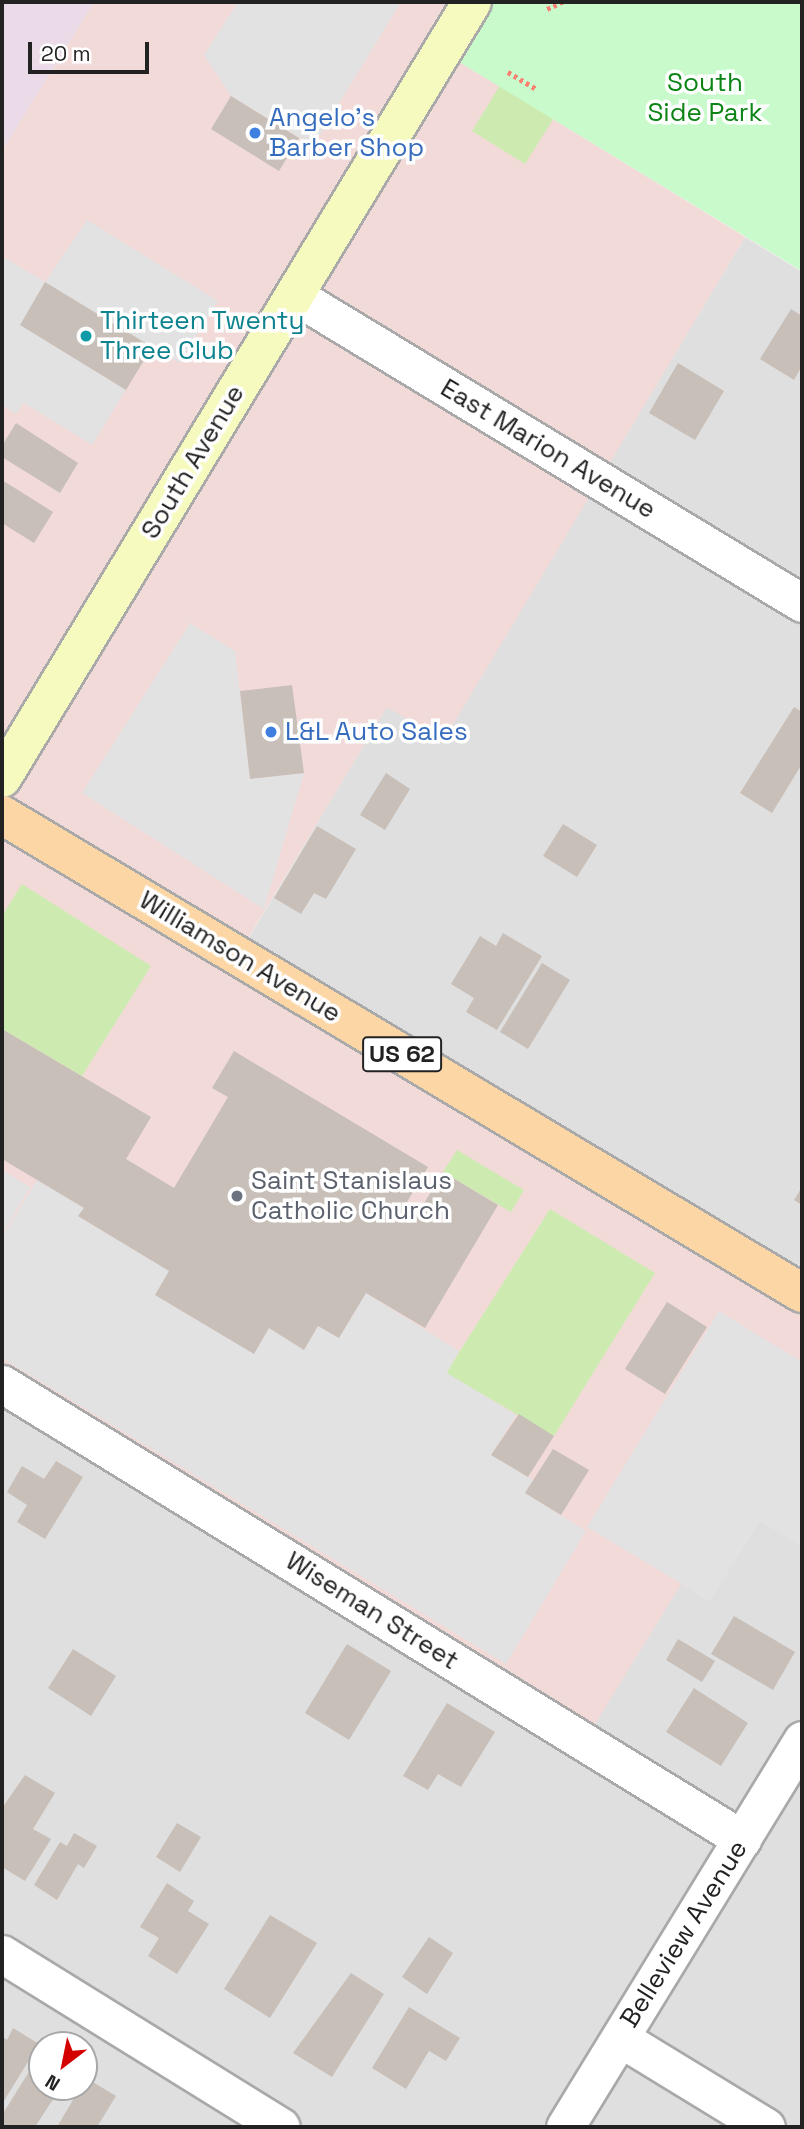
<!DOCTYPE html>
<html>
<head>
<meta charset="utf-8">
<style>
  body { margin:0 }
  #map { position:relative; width:804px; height:2129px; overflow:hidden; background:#f2efe9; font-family:"Space Grotesk",sans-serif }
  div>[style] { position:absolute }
  .residential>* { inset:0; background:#e0dfdf }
  .commercial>* { inset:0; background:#f2dad9 }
  .industrial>* { inset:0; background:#ebdbe8 }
  .grass>* { inset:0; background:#cdebb0 }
  .park>* { inset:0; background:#c8facc }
  .parking>* { inset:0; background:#e2e2e2 }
  .building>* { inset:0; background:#c7bfb8 }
  .path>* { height:4.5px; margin-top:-2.25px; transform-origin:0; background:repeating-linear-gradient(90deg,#fa8072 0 3.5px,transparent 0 7px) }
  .roads { filter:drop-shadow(2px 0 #a9a9a9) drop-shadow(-2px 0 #a9a9a9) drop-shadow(0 2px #a9a9a9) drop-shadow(0 -2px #a9a9a9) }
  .street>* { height:37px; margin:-18.5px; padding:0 18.5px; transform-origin:18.5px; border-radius:18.5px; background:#fff }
  .secondary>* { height:38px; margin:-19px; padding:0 19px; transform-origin:19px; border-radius:19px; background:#f7fabf }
  .primary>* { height:38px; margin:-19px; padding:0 19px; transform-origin:19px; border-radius:19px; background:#fcd6a4 }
  .dots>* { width:19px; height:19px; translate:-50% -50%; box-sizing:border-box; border:4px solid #fff; border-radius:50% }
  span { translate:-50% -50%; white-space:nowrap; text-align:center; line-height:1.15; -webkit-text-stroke:7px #fff; paint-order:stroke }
  .shield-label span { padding:2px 5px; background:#fff; border:2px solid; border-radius:5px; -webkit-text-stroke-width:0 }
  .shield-label { font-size:24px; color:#222; font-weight:700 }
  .park-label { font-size:26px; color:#0c8416 }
  .shop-label { font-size:26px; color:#366cbe }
  .left { translate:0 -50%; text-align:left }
  .culture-label { font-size:26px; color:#0d838f }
  .street-label { font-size:26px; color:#222 }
  .worship-label { font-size:26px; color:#5b616d }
  .frame { position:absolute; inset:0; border:4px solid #222; pointer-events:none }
  .north { position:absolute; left:28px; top:2031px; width:70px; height:70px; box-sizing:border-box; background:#fff; border:2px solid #a7a7a7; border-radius:50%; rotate:212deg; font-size:19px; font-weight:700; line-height:28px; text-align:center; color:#222 }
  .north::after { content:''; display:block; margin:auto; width:24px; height:32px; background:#d40000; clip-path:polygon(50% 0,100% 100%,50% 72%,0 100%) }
  .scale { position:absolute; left:28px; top:42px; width:121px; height:32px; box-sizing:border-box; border:4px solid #222; border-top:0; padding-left:9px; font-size:21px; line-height:24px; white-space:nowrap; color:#222; -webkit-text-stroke:5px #fff; paint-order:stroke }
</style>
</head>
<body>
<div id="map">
  <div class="residential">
    <i style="clip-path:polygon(745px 237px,802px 272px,802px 1293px,238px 956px,387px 706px,442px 741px)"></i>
    <i style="clip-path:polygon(evenodd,2px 1384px,682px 1584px,709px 1601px,760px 1520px,802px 1546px,802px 2127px,2px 2127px,2px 1384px,42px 2045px,84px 2045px,84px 2087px,42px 2087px,42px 2045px)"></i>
  </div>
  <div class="commercial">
    <i style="clip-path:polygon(94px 2px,472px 2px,442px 51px,745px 237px,443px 741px,387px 707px,238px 955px,802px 1293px,802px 1546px,760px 1521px,710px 1601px,681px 1584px,584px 1742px,2px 1384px,2px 151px)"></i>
  </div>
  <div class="industrial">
    <i style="clip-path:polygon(2px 2px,94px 2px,2px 151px)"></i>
  </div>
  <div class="grass">
    <i style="clip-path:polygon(547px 9px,601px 43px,525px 164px,472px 131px)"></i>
    <i style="clip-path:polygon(22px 884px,151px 966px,82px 1076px,2px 1029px,2px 916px)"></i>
    <i style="clip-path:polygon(457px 1150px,524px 1190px,511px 1212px,443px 1172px)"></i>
    <i style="clip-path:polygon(550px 1209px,655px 1273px,554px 1436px,446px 1373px)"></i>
  </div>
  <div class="park">
    <i style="clip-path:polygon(472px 2px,802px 2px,802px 271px,441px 51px)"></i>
  </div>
  <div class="parking">
    <i style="clip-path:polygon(238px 2px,401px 2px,313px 146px,231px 96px,204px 55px)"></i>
    <i style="clip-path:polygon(87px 220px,218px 301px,180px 363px,152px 347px,20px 325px,126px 390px,92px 445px,24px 403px,16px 414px,2px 405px,2px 256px,45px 282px)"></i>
    <i style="clip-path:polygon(190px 623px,235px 651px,250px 779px,304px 773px,264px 909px,82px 793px)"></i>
    <i style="clip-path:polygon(2px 1170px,30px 1187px,2px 1235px)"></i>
    <i style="clip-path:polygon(37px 1180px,84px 1208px,79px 1217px,169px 1271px,155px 1295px,254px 1354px,269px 1328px,304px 1350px,318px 1326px,339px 1338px,366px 1293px,459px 1351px,447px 1373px,516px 1415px,491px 1455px,533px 1480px,525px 1493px,586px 1531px,506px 1664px,2px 1358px,2px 1237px)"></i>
    <i style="clip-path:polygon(719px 1311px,802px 1362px,802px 1546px,760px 1521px,710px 1601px,587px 1527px)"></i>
  </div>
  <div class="building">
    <i style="clip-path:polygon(231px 96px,299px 138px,279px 171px,211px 129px)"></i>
    <i style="clip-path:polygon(45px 282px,152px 347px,126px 390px,20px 325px)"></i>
    <i style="clip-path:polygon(791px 309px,802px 316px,802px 366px,794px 380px,760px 359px)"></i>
    <i style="clip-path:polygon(678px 363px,724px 391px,695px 440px,649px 413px)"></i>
    <i style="clip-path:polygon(16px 423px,78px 463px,60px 493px,2px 457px,2px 446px)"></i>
    <i style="clip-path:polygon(2px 480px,53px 512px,34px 543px,2px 523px)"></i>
    <i style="clip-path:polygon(292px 685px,304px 773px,250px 779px,240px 691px)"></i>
    <i style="clip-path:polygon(794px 707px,802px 712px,802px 764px,772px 813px,740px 793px)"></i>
    <i style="clip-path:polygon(386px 773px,410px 789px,385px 830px,360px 815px)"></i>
    <i style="clip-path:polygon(563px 824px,597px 845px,577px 877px,543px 856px)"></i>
    <i style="clip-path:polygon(317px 826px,356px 849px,326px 899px,314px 893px,301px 914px,274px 898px)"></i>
    <i style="clip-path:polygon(503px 933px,542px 956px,497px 1030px,466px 1012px,474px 998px,451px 984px,480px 936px,496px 946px)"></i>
    <i style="clip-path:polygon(542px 963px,570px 980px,528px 1049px,500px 1032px)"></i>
    <i style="clip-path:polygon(2px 1029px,151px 1117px,126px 1159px,174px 1188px,228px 1097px,212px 1088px,234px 1051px,428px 1167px,404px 1207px,417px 1215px,443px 1172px,498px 1205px,425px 1328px,366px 1293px,339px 1338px,318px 1326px,304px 1350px,269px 1328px,254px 1354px,155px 1295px,169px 1271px,78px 1216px,84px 1208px,2px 1159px)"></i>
    <i style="clip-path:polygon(802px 1187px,802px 1205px,794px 1200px)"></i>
    <i style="clip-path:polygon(667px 1302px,707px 1327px,665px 1394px,625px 1369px)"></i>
    <i style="clip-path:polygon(519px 1414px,554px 1436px,528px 1477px,491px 1455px)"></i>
    <i style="clip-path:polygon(553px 1449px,589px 1470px,561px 1515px,525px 1493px)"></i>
    <i style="clip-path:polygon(56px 1461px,83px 1477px,45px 1539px,17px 1522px,27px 1505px,7px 1492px,22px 1466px,44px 1479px)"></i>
    <i style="clip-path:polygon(734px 1616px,795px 1652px,773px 1690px,711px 1654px)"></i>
    <i style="clip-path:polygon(678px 1639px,715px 1661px,702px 1682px,666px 1660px)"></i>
    <i style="clip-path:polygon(347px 1644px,391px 1671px,349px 1740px,305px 1713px)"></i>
    <i style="clip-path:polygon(73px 1649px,116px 1676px,91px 1716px,48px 1688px)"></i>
    <i style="clip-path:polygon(694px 1688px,748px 1723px,721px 1766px,666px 1732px)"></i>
    <i style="clip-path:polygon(447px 1703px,495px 1732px,461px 1787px,438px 1774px,428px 1790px,403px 1776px)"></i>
    <i style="clip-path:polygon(25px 1775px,55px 1793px,33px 1829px,51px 1839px,25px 1881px,2px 1867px,2px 1808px)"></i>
    <i style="clip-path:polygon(177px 1823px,201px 1837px,180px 1872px,156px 1857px)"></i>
    <i style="clip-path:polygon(74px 1833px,97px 1846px,84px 1868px,78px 1864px,57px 1900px,34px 1885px,60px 1842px,67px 1846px)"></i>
    <i style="clip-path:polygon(167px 1883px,194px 1901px,188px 1911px,209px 1924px,177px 1974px,148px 1956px,159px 1938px,140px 1927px)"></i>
    <i style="clip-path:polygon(270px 1915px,317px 1943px,270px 2018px,224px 1989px)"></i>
    <i style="clip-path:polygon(429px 1937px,453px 1953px,427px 1994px,402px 1977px)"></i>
    <i style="clip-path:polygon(351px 1973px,384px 1994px,332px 2077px,293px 2053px)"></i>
    <i style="clip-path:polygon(409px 2007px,460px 2038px,446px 2061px,429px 2051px,406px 2089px,372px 2068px)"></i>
    <i style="clip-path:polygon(13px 2028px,39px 2044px,2px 2104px,2px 2036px,7px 2040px)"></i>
    <i style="clip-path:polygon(42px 2051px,42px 2087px,61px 2087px,35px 2127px,2px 2127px,2px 2115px)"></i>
    <i style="clip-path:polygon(86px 2078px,116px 2096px,97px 2127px,57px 2127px)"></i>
  </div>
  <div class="path">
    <i style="left:547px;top:9px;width:17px;rotate:-25deg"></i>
    <i style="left:508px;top:72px;width:33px;rotate:31deg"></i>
  </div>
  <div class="roads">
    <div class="street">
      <i style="left:294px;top:295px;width:594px;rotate:31.23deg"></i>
      <i style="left:2px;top:1384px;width:869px;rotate:31.59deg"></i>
      <i style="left:2px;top:1954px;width:328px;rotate:31.8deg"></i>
      <i style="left:620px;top:2038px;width:171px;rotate:31.4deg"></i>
      <i style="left:565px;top:2127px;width:454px;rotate:-58.5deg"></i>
    </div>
    <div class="secondary">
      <i style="left:2px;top:778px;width:907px;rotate:-58.8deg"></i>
    </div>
    <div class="primary">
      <i style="left:2px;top:815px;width:932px;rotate:30.86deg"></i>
    </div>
  </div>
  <div class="dots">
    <i style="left:255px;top:133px;background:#3f7fe0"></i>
    <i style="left:86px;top:336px;background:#0f9aa8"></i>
    <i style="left:271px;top:732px;background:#3f7fe0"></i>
    <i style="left:237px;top:1196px;background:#6b7280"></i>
  </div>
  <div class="shield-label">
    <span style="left:402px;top:1054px">US 62</span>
  </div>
  <div class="park-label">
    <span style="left:705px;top:98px">South<br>Side Park</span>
  </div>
  <div class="shop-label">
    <span class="left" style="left:269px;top:133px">Angelo's<br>Barber Shop</span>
    <span class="left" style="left:285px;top:732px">L&amp;L Auto Sales</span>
  </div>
  <div class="culture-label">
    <span class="left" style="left:100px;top:336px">Thirteen Twenty<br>Three Club</span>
  </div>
  <div class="street-label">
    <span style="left:548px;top:449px;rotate:31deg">East Marion Avenue</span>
    <span style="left:193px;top:462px;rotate:-59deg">South Avenue</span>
    <span style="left:240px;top:957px;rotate:31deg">Williamson Avenue</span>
    <span style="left:372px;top:1611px;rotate:32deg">Wiseman Street</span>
    <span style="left:684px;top:1934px;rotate:-58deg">Belleview Avenue</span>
  </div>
  <div class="worship-label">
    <span class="left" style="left:251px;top:1196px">Saint Stanislaus<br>Catholic Church</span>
  </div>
  <div class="frame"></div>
  <div class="north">N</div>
  <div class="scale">20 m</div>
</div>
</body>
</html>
